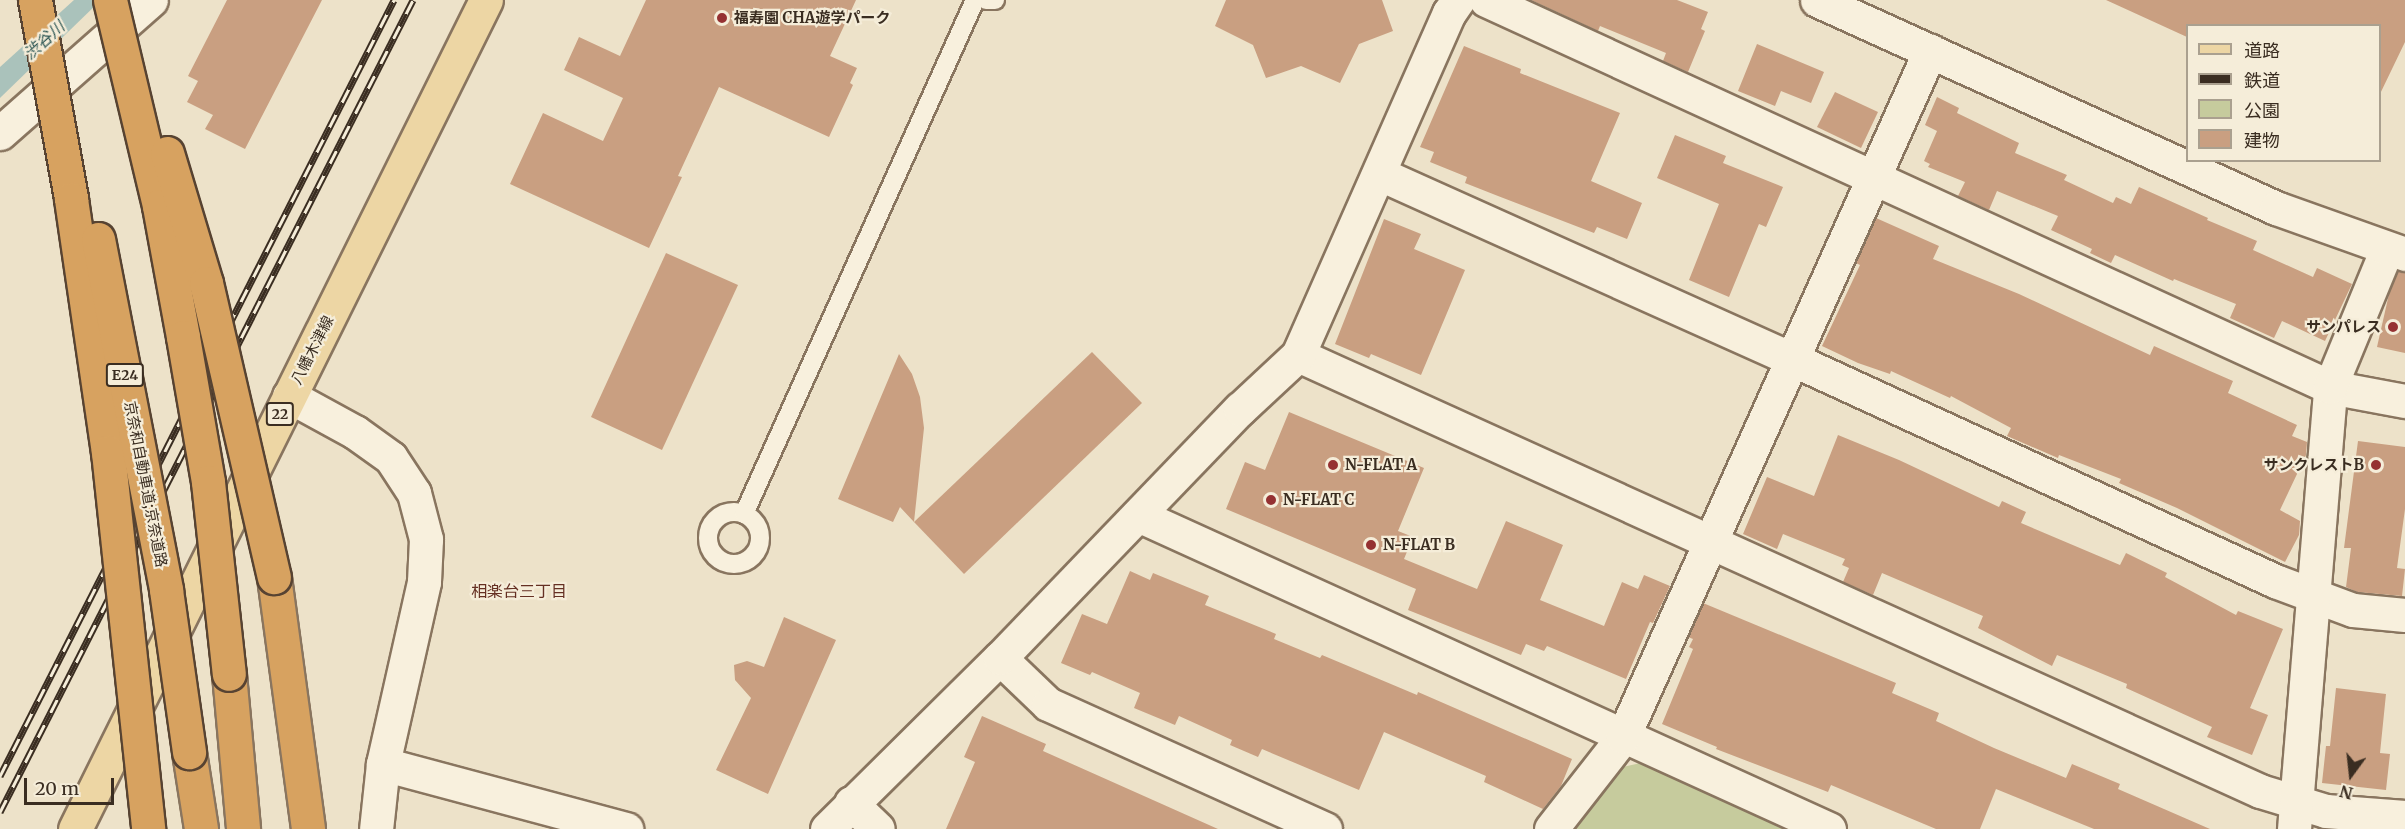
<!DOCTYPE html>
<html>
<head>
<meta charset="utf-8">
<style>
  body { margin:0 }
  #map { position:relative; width:2405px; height:829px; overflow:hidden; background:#ede2c9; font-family:Merriweather,"Noto Sans JP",serif }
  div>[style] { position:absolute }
  .green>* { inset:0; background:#c6cb9d }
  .water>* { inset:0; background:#aac2bb }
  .building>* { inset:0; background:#c99f81 }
  .roads { filter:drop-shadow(2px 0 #89755f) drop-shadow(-2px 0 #89755f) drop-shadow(0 2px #89755f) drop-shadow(0 -2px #89755f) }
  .lane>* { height:18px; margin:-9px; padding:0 9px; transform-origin:9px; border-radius:9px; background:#f8f0dd }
  .lane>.ring { margin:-9px; padding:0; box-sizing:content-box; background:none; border:18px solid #f8f0dd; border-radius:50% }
  .street>* { height:33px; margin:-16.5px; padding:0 16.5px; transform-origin:16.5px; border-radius:16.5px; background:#f8f0dd }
  .secondary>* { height:33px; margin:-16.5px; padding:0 16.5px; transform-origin:16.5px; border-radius:16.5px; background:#f8f0dd }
  .primary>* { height:33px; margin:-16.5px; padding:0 16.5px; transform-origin:16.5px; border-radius:16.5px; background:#edd6a4 }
  .highway>* { height:33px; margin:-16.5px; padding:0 16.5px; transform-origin:16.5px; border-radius:16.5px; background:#d7a260 }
  .rail>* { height:7px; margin-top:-3.5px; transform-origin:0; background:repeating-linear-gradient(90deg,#f5edd9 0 14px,#3a2d21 0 28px); box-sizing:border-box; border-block:2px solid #3a2d21 }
  .bridges { filter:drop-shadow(2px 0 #574332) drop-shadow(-2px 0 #574332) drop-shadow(0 2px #574332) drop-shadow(0 -2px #574332) }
  .highway-bridge>* { height:33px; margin:-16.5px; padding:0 16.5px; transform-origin:16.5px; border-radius:16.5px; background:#d7a260 }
  .dots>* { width:16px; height:16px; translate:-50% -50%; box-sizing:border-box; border:3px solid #f5edd9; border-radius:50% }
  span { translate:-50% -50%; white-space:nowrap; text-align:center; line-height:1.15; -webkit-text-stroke:4.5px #f5edd9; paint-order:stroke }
  .shield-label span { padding:2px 4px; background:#f5edd9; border:2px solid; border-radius:4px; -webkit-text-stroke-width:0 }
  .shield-label { font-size:14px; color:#3a2d21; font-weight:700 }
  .poi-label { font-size:15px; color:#3a2d21; font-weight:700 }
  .left { translate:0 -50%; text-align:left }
  .right { translate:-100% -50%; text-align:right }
  .street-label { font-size:15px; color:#3a2d21 }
  .water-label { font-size:16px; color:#315956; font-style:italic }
  .neighbourhood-label { font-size:16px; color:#653023 }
  .legend { position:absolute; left:2186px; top:24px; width:195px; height:138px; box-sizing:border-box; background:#f5edd9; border:2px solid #aaa08f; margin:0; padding:8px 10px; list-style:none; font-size:18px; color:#3a2d21 }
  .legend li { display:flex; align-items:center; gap:12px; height:30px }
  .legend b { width:30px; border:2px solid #aaa08f }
  .north { position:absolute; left:2321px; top:745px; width:60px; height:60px; -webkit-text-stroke:4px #f5edd9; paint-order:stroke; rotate:195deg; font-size:16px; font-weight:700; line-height:24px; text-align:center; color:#3a2d21 }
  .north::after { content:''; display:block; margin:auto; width:21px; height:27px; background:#3a2d21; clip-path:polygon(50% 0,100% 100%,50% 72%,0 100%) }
  .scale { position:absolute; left:24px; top:778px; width:90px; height:27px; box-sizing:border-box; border:3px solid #3a2d21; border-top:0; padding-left:8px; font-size:18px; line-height:21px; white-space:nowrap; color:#3a2d21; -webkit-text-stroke:4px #f5edd9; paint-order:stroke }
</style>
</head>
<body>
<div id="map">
  <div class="green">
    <i style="clip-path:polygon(1645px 762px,1796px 829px,1570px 829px,1614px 769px)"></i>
  </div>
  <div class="water">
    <i style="clip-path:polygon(74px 0,101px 0,0 98px,0 67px)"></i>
  </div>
  <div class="building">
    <i style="clip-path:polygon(227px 0,322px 0,245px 149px,205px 129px,213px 115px,187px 102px,198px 81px,188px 76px)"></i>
    <i style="clip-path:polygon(646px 0,856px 0,830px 56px,857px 68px,850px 83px,853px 85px,829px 137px,719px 87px,678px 176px,682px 177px,649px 248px,510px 184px,543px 113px,603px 141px,623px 98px,564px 70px,579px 37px,620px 56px)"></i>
    <i style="clip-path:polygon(1226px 0,1382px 0,1393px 31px,1359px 44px,1340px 83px,1301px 66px,1266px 78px,1253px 45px,1215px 26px)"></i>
    <i style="clip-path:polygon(1531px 0,1677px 0,1708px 12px,1701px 29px,1705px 31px,1688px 72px,1663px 61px,1666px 53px,1600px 26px,1598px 31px)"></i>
    <i style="clip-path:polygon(2106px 0,2405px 0,2405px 42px,2379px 96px,2379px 26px,2187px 26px,2187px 37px)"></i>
    <i style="clip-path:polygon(1757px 44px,1824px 72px,1811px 103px,1781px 91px,1775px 106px,1738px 91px)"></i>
    <i style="clip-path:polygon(1464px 46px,1521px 69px,1520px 73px,1620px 113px,1591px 181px,1642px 203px,1627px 239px,1597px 227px,1594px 233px,1498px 196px,1465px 183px,1467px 177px,1430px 162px,1434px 152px,1420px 147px)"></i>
    <i style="clip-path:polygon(1835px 92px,1878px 112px,1861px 148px,1817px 127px)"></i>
    <i style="clip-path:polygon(1937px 97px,1959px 108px,1957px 113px,2019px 143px,2015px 153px,2067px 175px,2064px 180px,2113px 203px,2116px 197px,2131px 204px,2139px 187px,2208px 218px,2207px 220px,2257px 241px,2253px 250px,2313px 277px,2317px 268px,2352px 284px,2325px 341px,2282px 321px,2274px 338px,2230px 318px,2236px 304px,2174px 279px,2173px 281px,2115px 255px,2111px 263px,2090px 253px,2092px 249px,2051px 230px,2058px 216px,1997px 191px,1989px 210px,1958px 196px,1965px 182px,1928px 167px,1930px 164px,1924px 161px,1937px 131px,1925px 125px)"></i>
    <i style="clip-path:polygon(1675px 135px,1726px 156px,1723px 163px,1783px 187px,1766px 227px,1759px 224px,1729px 297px,1689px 280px,1719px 204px,1657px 178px)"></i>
    <i style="clip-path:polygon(1876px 218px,1939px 246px,1933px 259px,2019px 294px,2150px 355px,2154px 346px,2210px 371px,2233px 381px,2228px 393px,2297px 425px,2292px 436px,2307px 442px,2306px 455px,2280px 510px,2300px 521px,2299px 535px,2285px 562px,2177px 508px,2119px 483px,2121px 479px,2059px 455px,2058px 458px,2007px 436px,2011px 428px,1951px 396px,1950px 398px,1891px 371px,1890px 374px,1858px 363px,1822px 346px,1860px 265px,1856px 263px)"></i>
    <i style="clip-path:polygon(1384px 219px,1421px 234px,1414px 249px,1465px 270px,1421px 375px,1371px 354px,1369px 358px,1335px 344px)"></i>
    <i style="clip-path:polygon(666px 253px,738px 285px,662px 450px,591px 417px)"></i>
    <i style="clip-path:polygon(2398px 271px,2405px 272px,2405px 353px,2377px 347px,2389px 294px)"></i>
    <i style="clip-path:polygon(1092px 352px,1142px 403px,964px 574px,914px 522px)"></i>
    <i style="clip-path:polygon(899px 354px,912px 374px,920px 397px,924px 428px,914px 522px,900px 507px,893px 522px,838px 499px)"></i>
    <i style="clip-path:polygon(1289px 412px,1424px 468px,1398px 531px,1413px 537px,1404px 559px,1477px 589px,1506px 521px,1563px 545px,1540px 600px,1604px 626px,1622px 582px,1638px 589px,1644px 575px,1670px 586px,1653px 623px,1650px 622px,1626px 679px,1547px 646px,1544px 651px,1526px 644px,1521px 655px,1408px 610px,1416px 589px,1226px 509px,1245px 462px,1265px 470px)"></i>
    <i style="clip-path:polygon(1838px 435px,1899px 460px,1999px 507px,2002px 501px,2026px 512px,2021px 523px,2120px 565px,2126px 553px,2167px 573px,2165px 577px,2236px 615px,2238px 611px,2283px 629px,2250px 708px,2268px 715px,2252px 755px,2207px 737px,2212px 727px,2126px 688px,2127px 684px,2057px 655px,2052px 666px,1978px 628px,1983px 616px,1882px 573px,1873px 595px,1843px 582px,1849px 568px,1842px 565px,1845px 559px,1783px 534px,1777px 549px,1743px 534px,1767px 477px,1814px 496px)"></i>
    <i style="clip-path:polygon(2358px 441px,2405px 447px,2405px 509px,2397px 568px,2405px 569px,2402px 596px,2357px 592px,2346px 587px,2351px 548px,2344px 548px)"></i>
    <i style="clip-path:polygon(1130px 571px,1150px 580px,1153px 573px,1209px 596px,1205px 605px,1276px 634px,1274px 639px,1320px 658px,1322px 655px,1417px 695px,1418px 692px,1572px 759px,1561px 786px,1543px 809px,1484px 782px,1486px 776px,1384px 732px,1359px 790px,1262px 749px,1258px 757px,1230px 745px,1232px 740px,1179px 716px,1175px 725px,1134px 708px,1140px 693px,1092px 672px,1090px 675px,1061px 663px,1082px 614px,1107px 624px)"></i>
    <i style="clip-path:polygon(1703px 603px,1896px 683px,1892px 693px,1939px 713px,1936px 721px,1994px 748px,2066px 778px,2072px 764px,2120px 784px,2118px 789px,2210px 829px,2094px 829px,1996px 789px,1980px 829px,1936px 829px,1831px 785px,1828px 792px,1716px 749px,1717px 747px,1662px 724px,1693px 649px,1689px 647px,1693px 639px,1688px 637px)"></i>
    <i style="clip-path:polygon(784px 617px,836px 640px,768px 794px,716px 770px,751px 698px,735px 680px,734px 665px,747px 661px,764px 667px)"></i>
    <i style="clip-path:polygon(2336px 688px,2386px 694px,2380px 753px,2390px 754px,2386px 790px,2322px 783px,2326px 746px,2330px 746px)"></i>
    <i style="clip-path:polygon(982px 716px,1046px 744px,1043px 751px,1218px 829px,946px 829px,975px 762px,964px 757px)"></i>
  </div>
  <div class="roads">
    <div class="lane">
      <i style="left:986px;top:0;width:9px"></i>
      <i class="ring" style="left:708px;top:512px;width:34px;height:34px"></i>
      <i style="left:744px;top:514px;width:564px;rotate:-65.8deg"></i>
    </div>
    <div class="street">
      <i style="left:1486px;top:0;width:928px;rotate:24.63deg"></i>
      <i style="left:2330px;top:387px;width:76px;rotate:10.6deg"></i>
      <i style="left:0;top:133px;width:201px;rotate:-41.4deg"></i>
      <i style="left:1380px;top:174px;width:452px;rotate:24.2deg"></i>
      <i style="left:1792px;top:359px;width:532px;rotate:24.68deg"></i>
      <i style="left:2275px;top:581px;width:83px;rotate:20.4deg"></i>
      <i style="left:2353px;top:610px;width:52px;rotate:5.5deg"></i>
      <i style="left:1298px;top:355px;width:1056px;rotate:24.38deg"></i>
      <i style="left:2260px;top:791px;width:69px;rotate:16.9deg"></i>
      <i style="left:2326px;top:811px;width:79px;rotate:4.3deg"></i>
      <i style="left:1138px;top:515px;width:759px;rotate:24.44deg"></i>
      <i style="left:1000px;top:658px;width:66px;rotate:43.8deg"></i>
      <i style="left:1048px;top:704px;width:304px;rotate:24.3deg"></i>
      <i style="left:383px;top:764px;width:252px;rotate:15deg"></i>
      <i style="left:851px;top:803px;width:37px;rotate:44deg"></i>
      <i style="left:827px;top:829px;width:243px;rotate:-44.7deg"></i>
      <i style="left:1000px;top:658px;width:346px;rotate:-46.1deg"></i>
      <i style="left:1240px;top:409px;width:79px;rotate:-43deg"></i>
      <i style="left:1298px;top:355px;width:374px;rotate:-66.2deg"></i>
      <i style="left:1449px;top:13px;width:16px;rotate:-55deg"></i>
      <i style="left:1551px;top:829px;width:117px;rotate:-52deg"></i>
      <i style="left:1623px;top:737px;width:752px;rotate:-65.89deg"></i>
      <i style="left:2294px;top:829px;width:443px;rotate:-85.3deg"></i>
      <i style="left:2330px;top:387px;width:149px;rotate:-67.6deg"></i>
    </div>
    <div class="secondary">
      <i style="left:1817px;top:0;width:504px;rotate:24.38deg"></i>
      <i style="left:2276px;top:208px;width:137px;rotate:19.6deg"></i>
      <i style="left:289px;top:396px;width:75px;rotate:28.6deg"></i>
      <i style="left:355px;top:432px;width:44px;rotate:35.8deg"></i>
      <i style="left:391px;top:458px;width:42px;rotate:56.7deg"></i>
      <i style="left:414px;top:493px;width:48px;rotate:75.4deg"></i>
      <i style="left:426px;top:539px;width:43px;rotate:92.7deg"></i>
      <i style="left:424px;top:582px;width:187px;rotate:102.7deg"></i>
      <i style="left:383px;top:764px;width:65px;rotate:96.1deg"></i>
    </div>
    <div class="primary">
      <i style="left:75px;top:829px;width:925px;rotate:-63.63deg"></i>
    </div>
    <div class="highway">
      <i style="left:274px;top:577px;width:254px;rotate:82.3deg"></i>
      <i style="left:229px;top:674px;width:156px;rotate:84.8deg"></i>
      <i style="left:189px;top:752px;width:78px;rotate:81.1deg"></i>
    </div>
  </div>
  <div class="rail">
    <i style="left:0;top:776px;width:870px;rotate:-63.08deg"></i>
    <i style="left:0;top:812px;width:911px;rotate:-63.04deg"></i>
  </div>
  <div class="bridges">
    <div class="highway-bridge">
      <i style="left:35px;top:0;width:202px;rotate:79.7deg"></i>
      <i style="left:71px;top:199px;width:256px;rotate:81.7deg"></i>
      <i style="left:108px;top:452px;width:379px;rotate:83.9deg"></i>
      <i style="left:110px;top:0;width:212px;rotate:76.6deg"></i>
      <i style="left:159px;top:206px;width:133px;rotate:79.6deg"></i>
      <i style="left:183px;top:337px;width:147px;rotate:80.2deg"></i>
      <i style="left:208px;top:482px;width:193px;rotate:83.8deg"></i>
      <i style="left:167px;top:153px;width:136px;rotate:73.3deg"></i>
      <i style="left:206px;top:283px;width:302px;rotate:77deg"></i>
      <i style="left:98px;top:239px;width:358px;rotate:79deg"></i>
      <i style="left:166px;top:590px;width:164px;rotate:81.9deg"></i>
    </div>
  </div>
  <div class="dots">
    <i style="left:722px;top:18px;background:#953132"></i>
    <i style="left:2393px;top:327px;background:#953132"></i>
    <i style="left:1333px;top:465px;background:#953132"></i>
    <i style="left:2376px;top:465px;background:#953132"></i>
    <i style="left:1271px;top:500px;background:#953132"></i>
    <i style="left:1371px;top:545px;background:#953132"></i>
  </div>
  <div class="shield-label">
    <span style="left:125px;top:375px">E24</span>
    <span style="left:280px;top:414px">22</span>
  </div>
  <div class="poi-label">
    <span class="left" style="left:734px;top:18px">福寿園 CHA遊学パーク</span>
    <span class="right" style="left:2381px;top:327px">サンパレス</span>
    <span class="left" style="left:1345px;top:465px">N-FLAT A</span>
    <span class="right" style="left:2364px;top:465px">サンクレストB</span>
    <span class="left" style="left:1283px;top:500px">N-FLAT C</span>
    <span class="left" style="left:1383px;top:545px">N-FLAT B</span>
  </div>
  <div class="street-label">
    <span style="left:312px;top:350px;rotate:-63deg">八幡木津線</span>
    <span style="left:146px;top:484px;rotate:79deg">京奈和自動車道;京奈道路</span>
  </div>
  <div class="water-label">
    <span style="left:44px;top:40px;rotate:-42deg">渋谷川</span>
  </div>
  <div class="neighbourhood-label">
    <span style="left:519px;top:591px">相楽台三丁目</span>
  </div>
  <ul class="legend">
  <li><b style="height:8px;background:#edd6a4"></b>道路</li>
  <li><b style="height:8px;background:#3a2d21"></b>鉄道</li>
  <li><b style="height:16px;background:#c6cb9d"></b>公園</li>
  <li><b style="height:16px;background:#c99f81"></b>建物</li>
  </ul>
  <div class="north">N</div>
  <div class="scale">20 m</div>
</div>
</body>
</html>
